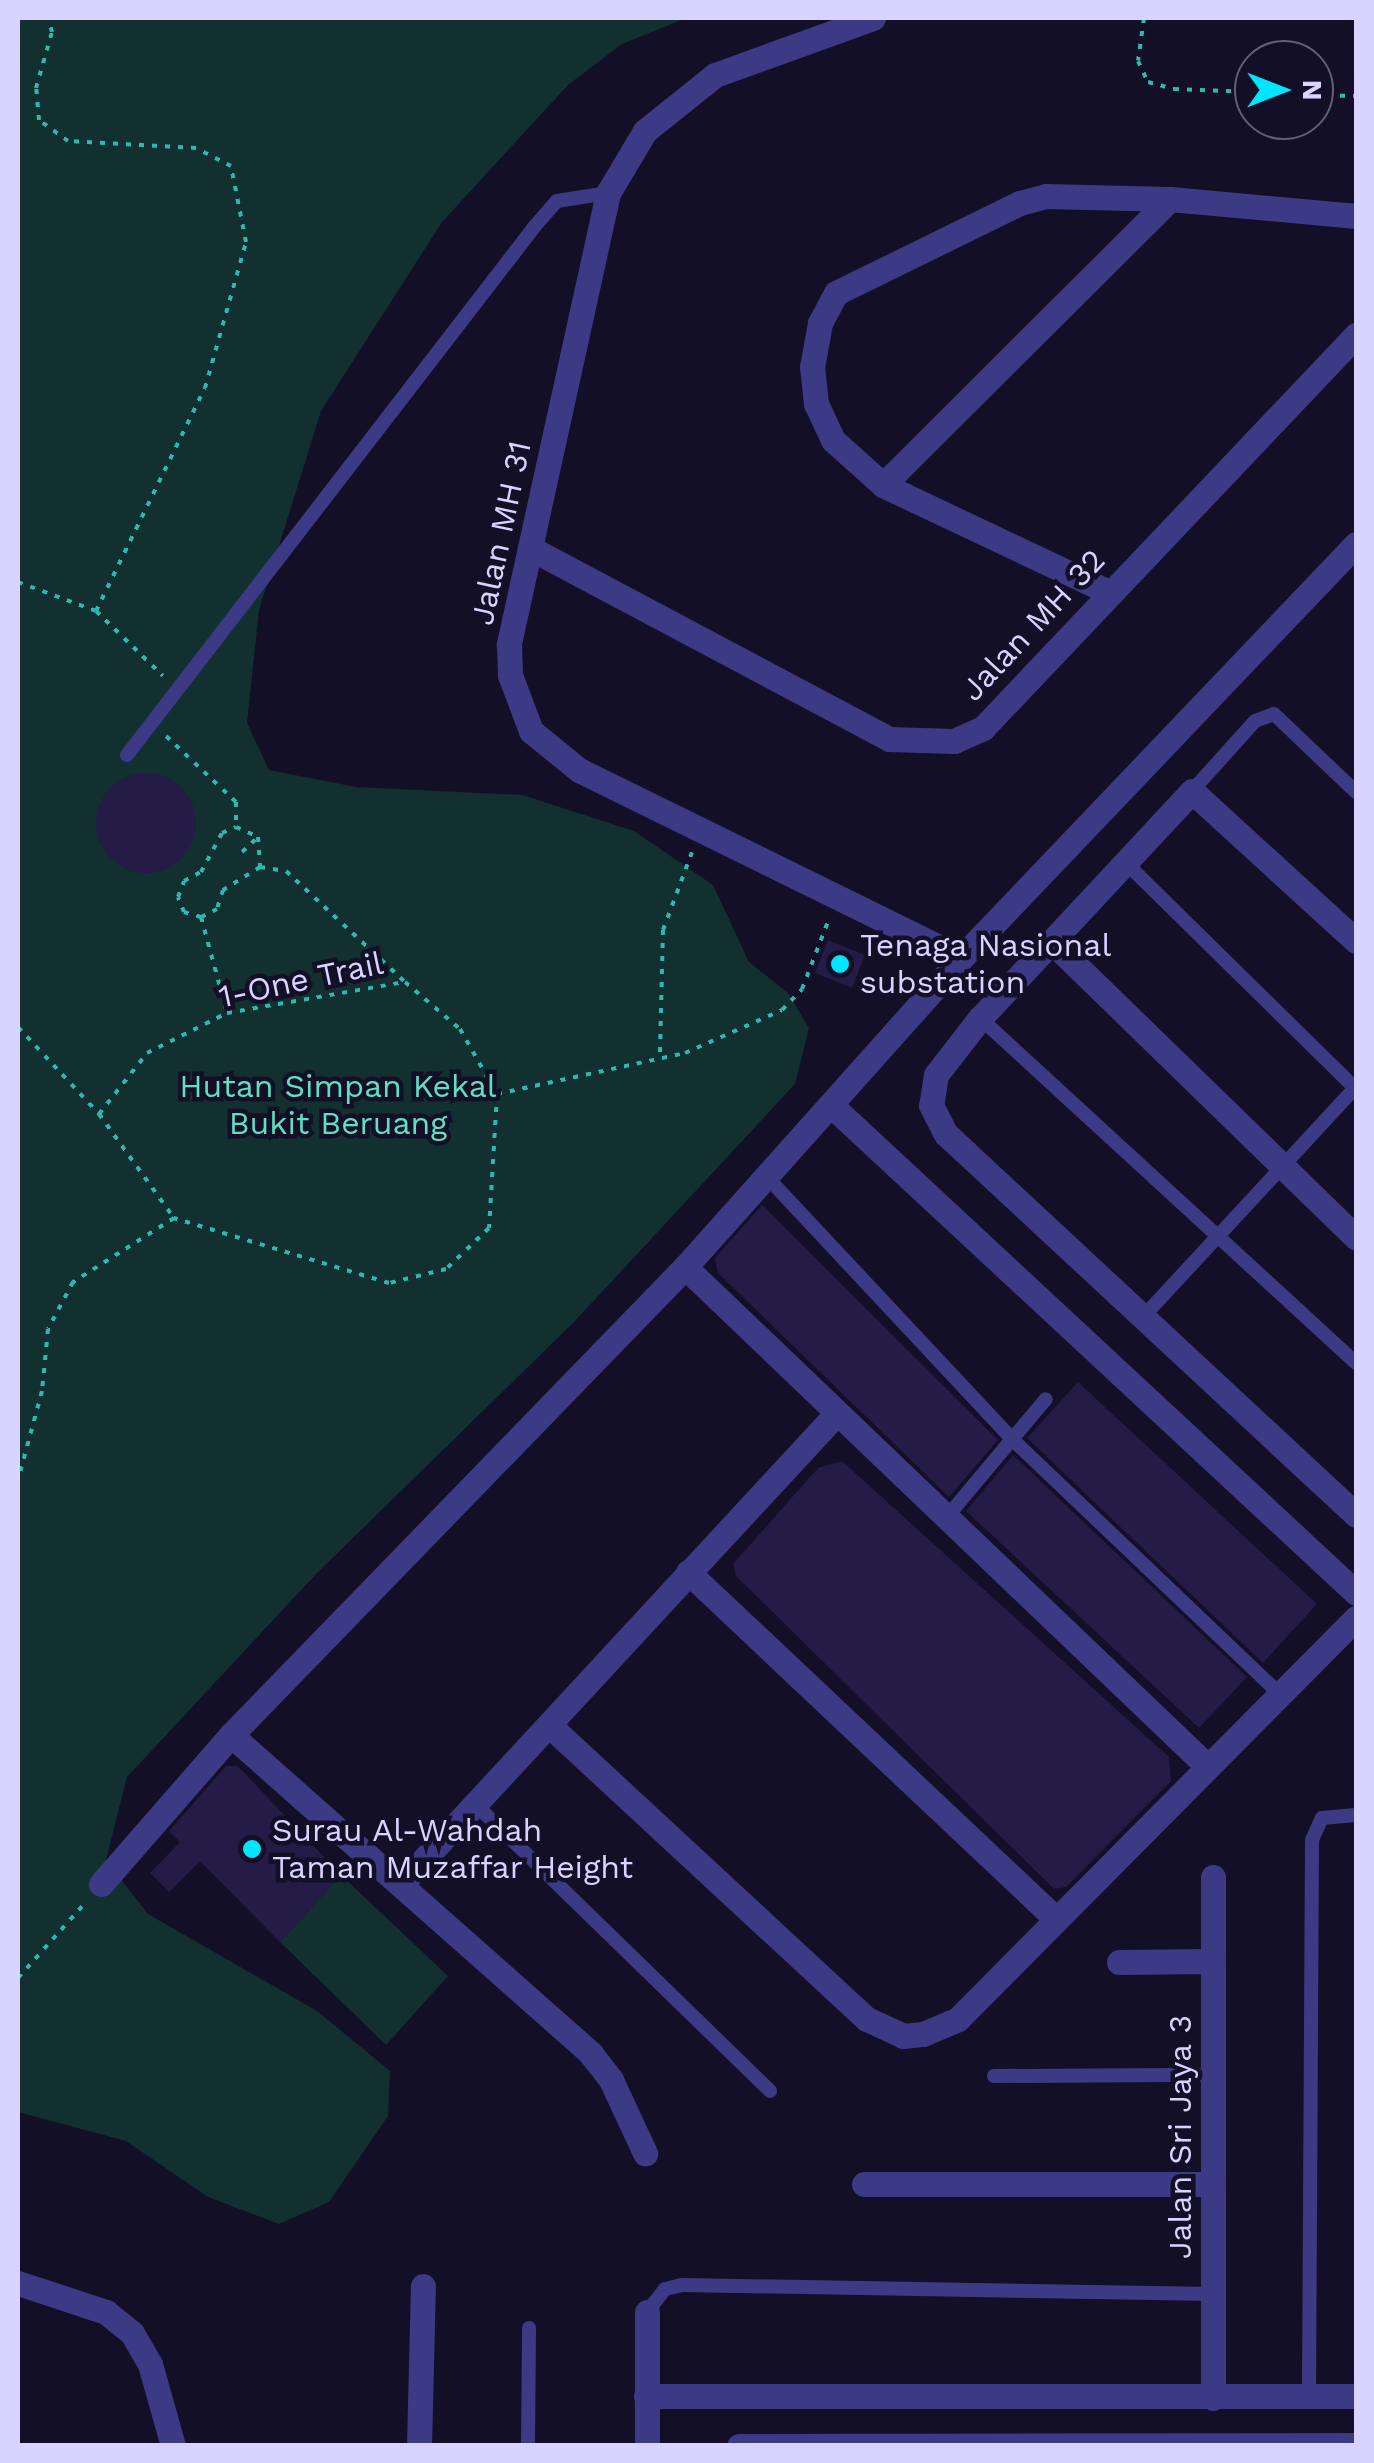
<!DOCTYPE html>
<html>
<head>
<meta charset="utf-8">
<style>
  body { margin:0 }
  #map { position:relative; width:1374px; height:2463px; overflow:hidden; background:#130f26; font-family:"Work Sans",sans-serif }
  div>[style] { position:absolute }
  .green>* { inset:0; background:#12302f }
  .building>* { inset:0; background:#241b47 }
  .round { border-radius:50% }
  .path>* { height:4px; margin-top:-2px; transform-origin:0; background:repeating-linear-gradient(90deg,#2fb8b0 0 5px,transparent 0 13px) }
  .service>* { height:14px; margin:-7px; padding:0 7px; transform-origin:7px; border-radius:7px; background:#3d3a85 }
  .minor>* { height:25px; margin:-12.5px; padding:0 12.5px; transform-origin:12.5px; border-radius:12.5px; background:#3d3a85 }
  .dots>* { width:28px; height:28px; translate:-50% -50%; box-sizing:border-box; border:5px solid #130f26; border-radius:50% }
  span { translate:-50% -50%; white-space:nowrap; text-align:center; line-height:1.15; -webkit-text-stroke:9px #130f26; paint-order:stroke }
  .street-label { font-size:32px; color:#d9d4ff }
  .poi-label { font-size:32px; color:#d9d4ff }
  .left { translate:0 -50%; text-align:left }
  .park-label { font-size:32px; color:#5fe0c0 }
  .frame { position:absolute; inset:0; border:20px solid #d9d4ff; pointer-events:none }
  .north { position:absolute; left:1234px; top:40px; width:100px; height:100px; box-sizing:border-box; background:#130f26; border:2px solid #625e7d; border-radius:50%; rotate:90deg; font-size:28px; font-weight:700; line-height:40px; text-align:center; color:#d9d4ff }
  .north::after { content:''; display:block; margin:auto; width:35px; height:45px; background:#00e5ff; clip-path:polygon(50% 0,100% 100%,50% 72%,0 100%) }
</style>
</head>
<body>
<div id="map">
  <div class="green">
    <i style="clip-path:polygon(18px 18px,686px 18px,622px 44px,568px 85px,442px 222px,321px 411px,259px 610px,247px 723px,269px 770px,356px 787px,522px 795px,634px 831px,713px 885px,749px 962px,788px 993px,809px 1028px,795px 1084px,574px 1322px,316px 1574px,127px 1777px,106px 1860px,148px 1914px,317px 2011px,390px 2071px,388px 2116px,329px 2202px,279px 2224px,208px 2197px,126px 2141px,18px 2112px)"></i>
    <i style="clip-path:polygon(341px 1875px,448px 1976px,386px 2045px,280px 1942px)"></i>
  </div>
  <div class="building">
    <i class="round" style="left:96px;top:773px;width:100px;height:100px"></i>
    <i style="clip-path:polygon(828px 940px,865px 955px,852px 988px,815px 973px)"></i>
    <i style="clip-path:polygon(762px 1205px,998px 1440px,949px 1497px,718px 1273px,715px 1258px)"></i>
    <i style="clip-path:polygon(1078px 1382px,1317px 1604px,1263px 1663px,1027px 1438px)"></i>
    <i style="clip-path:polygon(1013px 1455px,1247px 1677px,1199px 1728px,966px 1511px)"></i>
    <i style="clip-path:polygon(842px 1461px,1169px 1757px,1171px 1781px,1066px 1887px,1054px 1889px,736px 1576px,733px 1564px,818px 1468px)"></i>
    <i style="clip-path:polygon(226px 1766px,238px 1766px,341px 1875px,280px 1942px,200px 1861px,169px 1892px,150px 1873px,180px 1842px,169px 1831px)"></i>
  </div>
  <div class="path">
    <i style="left:1144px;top:18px;width:43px;rotate:97.9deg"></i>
    <i style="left:1138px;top:61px;width:23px;rotate:65deg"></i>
    <i style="left:1148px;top:82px;width:27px;rotate:15deg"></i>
    <i style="left:1174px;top:89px;width:80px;rotate:2.1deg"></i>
    <i style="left:1314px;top:95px;width:42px;rotate:1.4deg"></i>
    <i style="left:18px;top:582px;width:83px;rotate:20.4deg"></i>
    <i style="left:96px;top:611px;width:248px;rotate:-64deg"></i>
    <i style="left:205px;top:388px;width:152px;rotate:-74.3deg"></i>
    <i style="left:246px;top:242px;width:77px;rotate:-101.2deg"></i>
    <i style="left:231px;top:166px;width:39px;rotate:-153deg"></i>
    <i style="left:196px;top:148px;width:128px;rotate:-176.9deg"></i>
    <i style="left:68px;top:141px;width:36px;rotate:-144deg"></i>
    <i style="left:39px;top:120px;width:32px;rotate:-95deg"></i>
    <i style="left:36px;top:88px;width:58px;rotate:-74.1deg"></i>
    <i style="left:52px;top:32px;width:15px;rotate:-106deg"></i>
    <i style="left:96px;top:611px;width:93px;rotate:44.1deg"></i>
    <i style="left:166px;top:736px;width:96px;rotate:43.3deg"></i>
    <i style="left:236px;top:802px;width:25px;rotate:90deg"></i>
    <i style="left:236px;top:827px;width:24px;rotate:24deg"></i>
    <i style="left:258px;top:837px;width:30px;rotate:86deg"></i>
    <i style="left:260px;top:867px;width:44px;rotate:148.1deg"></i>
    <i style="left:223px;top:890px;width:20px;rotate:108deg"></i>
    <i style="left:217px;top:909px;width:18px;rotate:153deg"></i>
    <i style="left:201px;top:917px;width:18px;rotate:-164deg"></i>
    <i style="left:184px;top:912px;width:16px;rotate:-112deg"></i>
    <i style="left:178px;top:897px;width:17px;rotate:-69deg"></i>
    <i style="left:184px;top:881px;width:19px;rotate:-28deg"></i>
    <i style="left:201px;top:872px;width:44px;rotate:-61.7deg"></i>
    <i style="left:222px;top:833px;width:15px;rotate:-23deg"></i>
    <i style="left:242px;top:852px;width:22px;rotate:-43deg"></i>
    <i style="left:260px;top:867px;width:26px;rotate:9deg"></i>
    <i style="left:286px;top:871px;width:163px;rotate:43deg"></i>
    <i style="left:201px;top:917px;width:99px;rotate:74.8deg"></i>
    <i style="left:18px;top:1027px;width:119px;rotate:47deg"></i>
    <i style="left:99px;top:1114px;width:128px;rotate:54.2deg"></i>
    <i style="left:174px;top:1218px;width:120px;rotate:147.6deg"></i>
    <i style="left:73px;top:1282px;width:53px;rotate:118deg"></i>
    <i style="left:48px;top:1329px;width:62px;rotate:95.5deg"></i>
    <i style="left:42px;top:1391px;width:92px;rotate:105.1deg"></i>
    <i style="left:660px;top:1052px;width:122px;rotate:-88.6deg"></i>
    <i style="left:663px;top:930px;width:83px;rotate:-69.6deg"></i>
    <i style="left:497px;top:1094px;width:192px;rotate:-12.3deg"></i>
    <i style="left:685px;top:1053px;width:106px;rotate:-23.9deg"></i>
    <i style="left:782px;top:1010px;width:29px;rotate:-46deg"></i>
    <i style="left:802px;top:989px;width:75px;rotate:-68.9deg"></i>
    <i style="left:99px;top:1114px;width:78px;rotate:-51.8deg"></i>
    <i style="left:147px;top:1053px;width:89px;rotate:-26.6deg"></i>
    <i style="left:227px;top:1013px;width:181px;rotate:-9.9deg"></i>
    <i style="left:405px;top:982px;width:72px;rotate:40.5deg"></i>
    <i style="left:460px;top:1029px;width:75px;rotate:60.4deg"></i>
    <i style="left:497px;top:1094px;width:134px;rotate:93.4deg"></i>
    <i style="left:489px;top:1228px;width:59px;rotate:136.4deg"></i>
    <i style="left:446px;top:1269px;width:59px;rotate:166.2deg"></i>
    <i style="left:389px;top:1283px;width:225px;rotate:-163.2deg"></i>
    <i style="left:18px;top:1978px;width:101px;rotate:-48.2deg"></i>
  </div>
  <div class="service">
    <i style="left:127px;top:755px;width:668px;rotate:-52.36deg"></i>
    <i style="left:535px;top:226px;width:33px;rotate:-49deg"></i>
    <i style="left:557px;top:201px;width:52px;rotate:-8.9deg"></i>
    <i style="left:1192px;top:791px;width:94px;rotate:-48deg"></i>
    <i style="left:1255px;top:721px;width:20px;rotate:-20deg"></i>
    <i style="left:1274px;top:714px;width:113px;rotate:43.6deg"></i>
    <i style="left:1126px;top:863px;width:322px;rotate:44.5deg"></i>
    <i style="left:980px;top:1018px;width:510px;rotate:42.54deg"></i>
    <i style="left:766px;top:1176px;width:360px;rotate:46.9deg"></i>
    <i style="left:1012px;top:1439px;width:370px;rotate:43.6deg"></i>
    <i style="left:1143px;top:1317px;width:313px;rotate:-47.2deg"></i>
    <i style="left:946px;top:1518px;width:155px;rotate:-50deg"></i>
    <i style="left:474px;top:1803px;width:413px;rotate:44.2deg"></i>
    <i style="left:994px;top:2076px;width:219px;rotate:-0.3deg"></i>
    <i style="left:647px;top:2312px;width:29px;rotate:-52deg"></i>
    <i style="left:665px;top:2289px;width:17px;rotate:-13deg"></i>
    <i style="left:682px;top:2285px;width:531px;rotate:0.97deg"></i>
    <i style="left:1309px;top:2397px;width:557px;rotate:-89.69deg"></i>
    <i style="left:1312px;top:1840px;width:24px;rotate:-66deg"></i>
    <i style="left:1322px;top:1818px;width:34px;rotate:-5deg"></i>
    <i style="left:528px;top:2446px;width:118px;rotate:-89.5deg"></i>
  </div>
  <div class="minor">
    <i style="left:873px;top:18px;width:168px;rotate:160.2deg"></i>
    <i style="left:715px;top:75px;width:90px;rotate:141.3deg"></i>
    <i style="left:645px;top:131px;width:72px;rotate:120.8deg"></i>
    <i style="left:608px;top:193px;width:463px;rotate:102.4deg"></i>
    <i style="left:509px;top:645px;width:30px;rotate:88deg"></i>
    <i style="left:510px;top:675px;width:60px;rotate:69.4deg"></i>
    <i style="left:531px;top:731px;width:62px;rotate:39.1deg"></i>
    <i style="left:579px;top:770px;width:426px;rotate:26.2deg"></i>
    <i style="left:883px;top:485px;width:405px;rotate:-44.9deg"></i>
    <i style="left:530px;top:548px;width:407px;rotate:28deg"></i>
    <i style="left:889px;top:739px;width:65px;rotate:1.8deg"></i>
    <i style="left:954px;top:741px;width:32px;rotate:-24deg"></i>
    <i style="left:983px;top:728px;width:542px;rotate:-46.5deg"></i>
    <i style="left:1109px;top:592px;width:250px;rotate:-154.7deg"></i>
    <i style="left:883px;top:485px;width:67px;rotate:-138deg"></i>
    <i style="left:833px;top:440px;width:40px;rotate:-115deg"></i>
    <i style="left:816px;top:404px;width:37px;rotate:-96deg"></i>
    <i style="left:812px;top:367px;width:45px;rotate:-79.7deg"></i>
    <i style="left:820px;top:323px;width:34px;rotate:-62deg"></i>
    <i style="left:836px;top:293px;width:205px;rotate:-26.1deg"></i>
    <i style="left:1020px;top:203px;width:27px;rotate:-15deg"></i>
    <i style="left:1046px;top:196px;width:124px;rotate:1.4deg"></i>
    <i style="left:1170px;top:199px;width:187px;rotate:5.2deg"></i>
    <i style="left:1356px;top:941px;width:222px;rotate:-137.6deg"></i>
    <i style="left:1192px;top:791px;width:311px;rotate:133deg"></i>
    <i style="left:980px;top:1018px;width:72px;rotate:127.7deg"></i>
    <i style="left:936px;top:1075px;width:30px;rotate:99deg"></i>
    <i style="left:931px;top:1105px;width:33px;rotate:63deg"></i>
    <i style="left:946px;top:1134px;width:560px;rotate:42.9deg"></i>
    <i style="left:1052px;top:942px;width:424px;rotate:44.2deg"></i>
    <i style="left:832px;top:1106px;width:715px;rotate:42.9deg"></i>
    <i style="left:685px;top:1267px;width:722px;rotate:43.71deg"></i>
    <i style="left:688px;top:1572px;width:503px;rotate:43.31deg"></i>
    <i style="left:549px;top:1725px;width:433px;rotate:42.8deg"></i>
    <i style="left:867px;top:2019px;width:40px;rotate:25deg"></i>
    <i style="left:903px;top:2036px;width:20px;rotate:-6deg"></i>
    <i style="left:923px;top:2034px;width:38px;rotate:-23deg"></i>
    <i style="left:958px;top:2019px;width:565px;rotate:-45.22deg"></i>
    <i style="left:231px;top:1735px;width:481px;rotate:41.5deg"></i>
    <i style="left:591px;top:2054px;width:33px;rotate:52deg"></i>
    <i style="left:611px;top:2080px;width:81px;rotate:65deg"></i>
    <i style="left:1213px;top:1877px;width:521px;rotate:90deg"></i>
    <i style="left:403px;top:1882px;width:638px;rotate:-47.22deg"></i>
    <i style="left:101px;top:1884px;width:198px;rotate:-48.9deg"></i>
    <i style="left:231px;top:1735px;width:652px;rotate:-45.87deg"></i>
    <i style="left:685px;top:1267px;width:414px;rotate:-48.2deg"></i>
    <i style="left:961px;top:958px;width:572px;rotate:-46.35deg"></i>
    <i style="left:1119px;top:1962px;width:94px;rotate:-0.6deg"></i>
    <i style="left:864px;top:2184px;width:349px"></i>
    <i style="left:18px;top:2283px;width:93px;rotate:18.2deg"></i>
    <i style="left:106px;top:2312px;width:33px;rotate:39deg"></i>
    <i style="left:132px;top:2333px;width:36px;rotate:60deg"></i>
    <i style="left:150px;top:2364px;width:85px;rotate:74.3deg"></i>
    <i style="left:647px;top:2312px;width:134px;rotate:90deg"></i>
    <i style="left:646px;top:2396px;width:710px"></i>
    <i style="left:419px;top:2446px;width:160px;rotate:-88.6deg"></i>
    <i style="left:739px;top:2446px;width:617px;rotate:-0.09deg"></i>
  </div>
  <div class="dots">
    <i style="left:840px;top:964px;background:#00e5ff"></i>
    <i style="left:252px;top:1849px;background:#00e5ff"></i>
  </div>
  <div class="street-label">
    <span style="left:501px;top:533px;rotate:-78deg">Jalan MH 31</span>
    <span style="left:1033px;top:625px;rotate:-47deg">Jalan MH 32</span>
    <span style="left:301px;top:980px;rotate:-12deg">1-One Trail</span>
    <span style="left:1180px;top:2137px;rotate:-90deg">Jalan Sri Jaya 3</span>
  </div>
  <div class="poi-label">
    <span class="left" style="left:860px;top:964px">Tenaga Nasional<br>substation</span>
    <span class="left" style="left:272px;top:1849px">Surau Al-Wahdah<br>Taman Muzaffar Height</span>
  </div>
  <div class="park-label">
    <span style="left:338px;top:1105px">Hutan Simpan Kekal<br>Bukit Beruang</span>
  </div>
  <div class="frame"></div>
  <div class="north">N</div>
</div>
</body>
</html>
